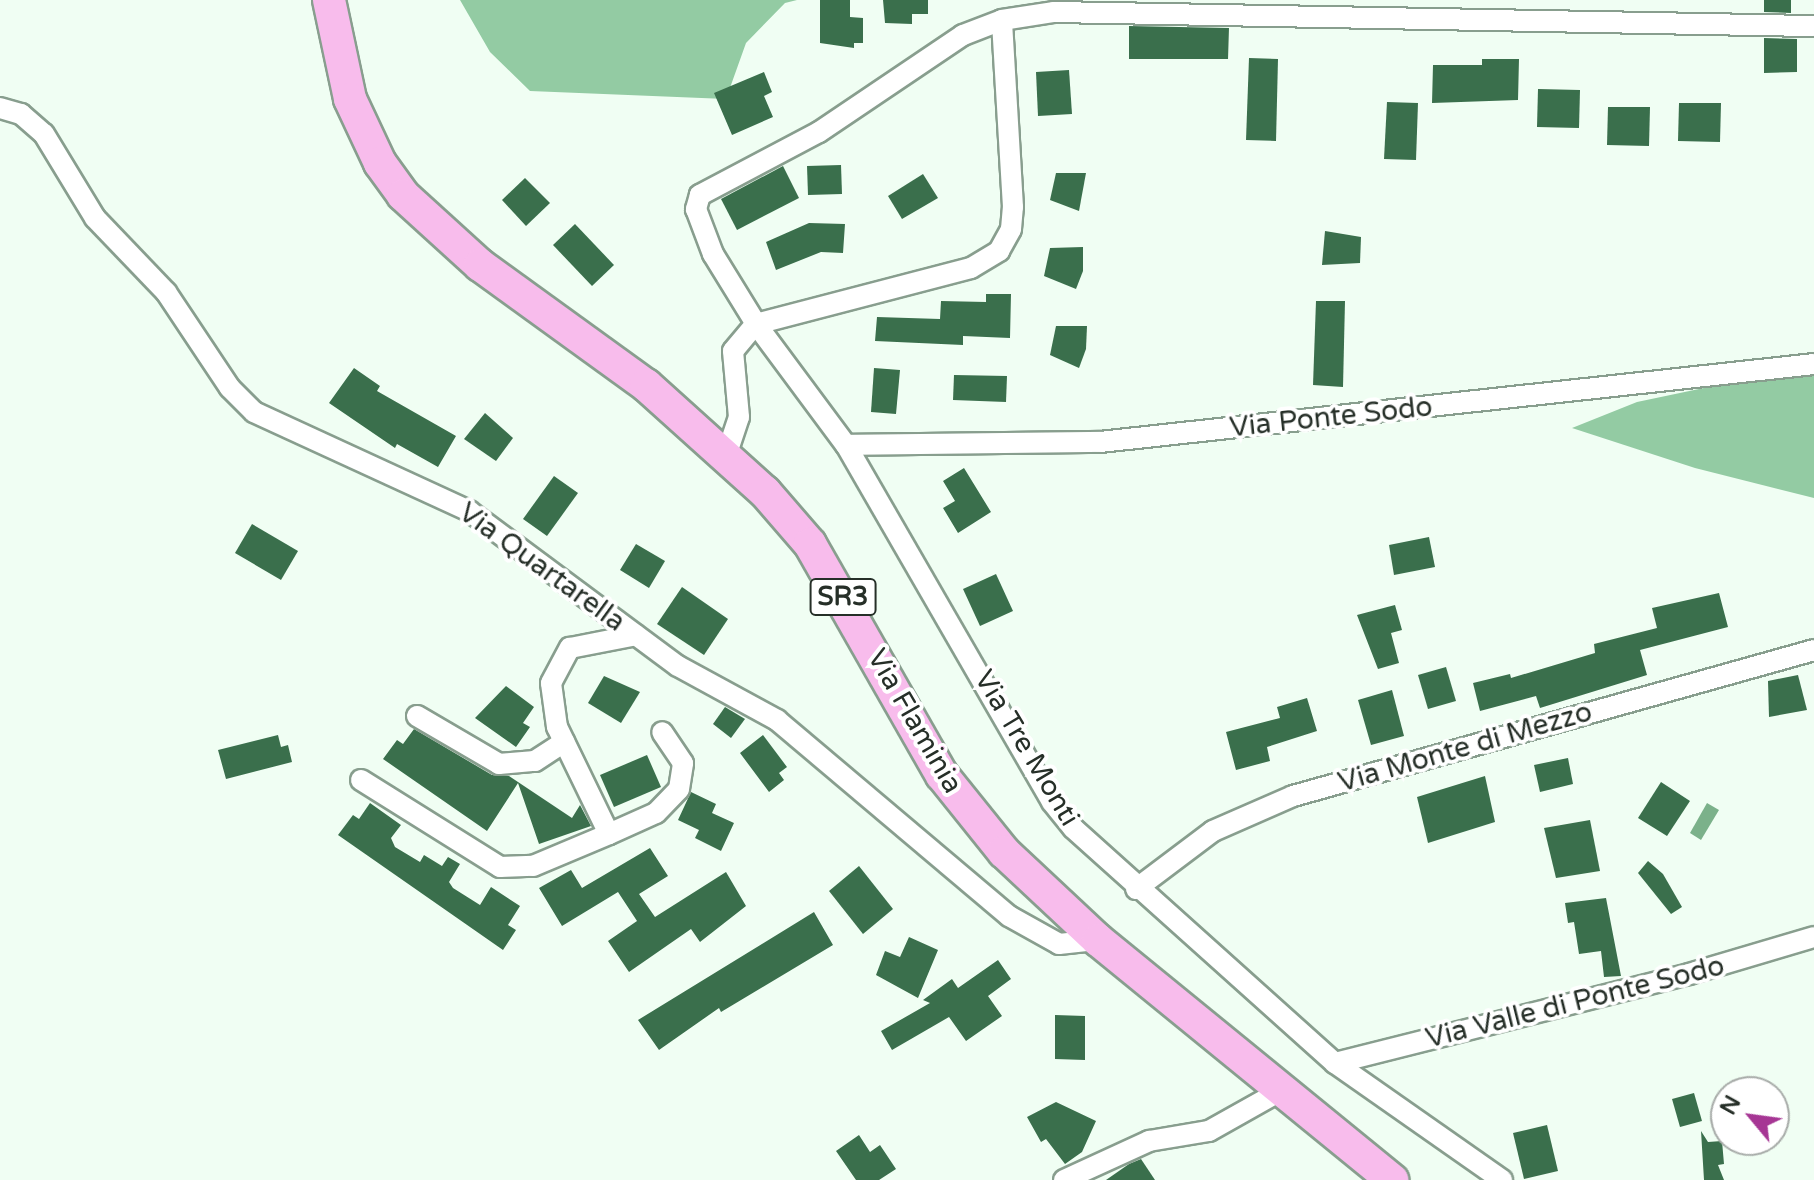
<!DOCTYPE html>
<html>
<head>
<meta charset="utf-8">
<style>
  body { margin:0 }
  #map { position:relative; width:1814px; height:1180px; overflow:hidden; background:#f0fef3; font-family:"Varela Round",sans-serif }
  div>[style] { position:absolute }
  .forest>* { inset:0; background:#93cba3 }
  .water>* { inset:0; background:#7bb18a }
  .building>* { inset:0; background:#3a6f4c }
  .roads { filter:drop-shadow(2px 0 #889e8e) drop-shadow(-2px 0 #889e8e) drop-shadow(0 2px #889e8e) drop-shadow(0 -2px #889e8e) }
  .street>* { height:20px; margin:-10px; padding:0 10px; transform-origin:10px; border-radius:10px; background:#fff }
  .primary>* { height:32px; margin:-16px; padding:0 16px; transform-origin:16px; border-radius:16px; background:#f8bcec }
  span { translate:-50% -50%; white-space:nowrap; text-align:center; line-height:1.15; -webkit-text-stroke:8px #fff; paint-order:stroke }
  .shield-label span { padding:2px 6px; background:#fff; border:2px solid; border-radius:6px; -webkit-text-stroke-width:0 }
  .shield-label { font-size:26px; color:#262f28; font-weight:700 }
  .street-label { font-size:28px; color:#262f28 }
  .north { position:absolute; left:1710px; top:1076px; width:80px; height:80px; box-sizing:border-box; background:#fff; border:2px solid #a8aca9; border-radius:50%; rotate:299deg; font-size:22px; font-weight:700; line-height:32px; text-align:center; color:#262f28 }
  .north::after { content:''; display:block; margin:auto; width:28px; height:36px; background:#a63694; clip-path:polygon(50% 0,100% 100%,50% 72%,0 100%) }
</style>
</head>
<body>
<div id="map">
  <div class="forest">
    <i style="clip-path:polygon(460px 0,797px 0,785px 3px,746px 43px,726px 99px,530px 91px,490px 52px)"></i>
    <i style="clip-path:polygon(1814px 365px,1814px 498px,1695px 468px,1572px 428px,1637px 402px)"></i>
  </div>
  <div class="water">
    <i style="clip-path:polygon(1707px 803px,1719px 810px,1701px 840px,1690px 833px)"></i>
  </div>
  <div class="building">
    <i style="clip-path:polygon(820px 0,850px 0,850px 17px,863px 18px,863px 43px,854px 43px,854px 48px,820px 43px)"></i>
    <i style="clip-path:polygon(883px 0,928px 0,928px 14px,912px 14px,912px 24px,885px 23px)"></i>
    <i style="clip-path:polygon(1764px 0,1791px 0,1791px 13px,1764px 12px)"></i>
    <i style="clip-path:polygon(1129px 26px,1229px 28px,1228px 59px,1129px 59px)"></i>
    <i style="clip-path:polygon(1764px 38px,1797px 39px,1797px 72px,1764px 73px)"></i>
    <i style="clip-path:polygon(1249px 58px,1278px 59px,1276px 141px,1246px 140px)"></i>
    <i style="clip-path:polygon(1482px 59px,1519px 59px,1518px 100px,1432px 103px,1433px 65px,1482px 65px)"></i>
    <i style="clip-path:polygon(1069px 70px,1072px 114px,1038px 116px,1036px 72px)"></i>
    <i style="clip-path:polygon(764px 72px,772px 92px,764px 96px,773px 117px,732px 135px,714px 93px)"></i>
    <i style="clip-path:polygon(1538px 89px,1580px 90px,1579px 128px,1537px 127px)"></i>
    <i style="clip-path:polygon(1387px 102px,1418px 103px,1416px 160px,1384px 159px)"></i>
    <i style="clip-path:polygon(1679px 103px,1721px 103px,1720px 142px,1678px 141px)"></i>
    <i style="clip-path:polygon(1608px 107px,1650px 107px,1649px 146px,1607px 145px)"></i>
    <i style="clip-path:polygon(841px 165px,842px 194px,808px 195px,807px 166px)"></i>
    <i style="clip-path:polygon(783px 166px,799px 198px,737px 230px,721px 199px)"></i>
    <i style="clip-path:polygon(1056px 173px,1086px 173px,1079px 211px,1050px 200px)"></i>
    <i style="clip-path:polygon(923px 174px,938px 198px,902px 219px,888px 196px)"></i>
    <i style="clip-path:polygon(525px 178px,550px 203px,526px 226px,502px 200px)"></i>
    <i style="clip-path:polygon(575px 224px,614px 265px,592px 286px,553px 245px)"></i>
    <i style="clip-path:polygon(845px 224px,843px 253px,821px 252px,776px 270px,766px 242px,809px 223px)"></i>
    <i style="clip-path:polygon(1325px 231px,1361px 237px,1360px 263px,1322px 265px)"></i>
    <i style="clip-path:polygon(1083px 247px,1083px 271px,1076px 289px,1044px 276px,1050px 248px)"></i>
    <i style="clip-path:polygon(986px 294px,1011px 294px,1010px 338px,963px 336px,963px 345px,875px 341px,877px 317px,940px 319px,941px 301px,986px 302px)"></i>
    <i style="clip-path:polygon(1316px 301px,1345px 301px,1343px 387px,1313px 385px)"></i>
    <i style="clip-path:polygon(1056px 326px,1087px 326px,1086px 349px,1079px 368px,1050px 355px)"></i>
    <i style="clip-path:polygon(354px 368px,380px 386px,377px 391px,456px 436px,438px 467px,397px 444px,395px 448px,329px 403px)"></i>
    <i style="clip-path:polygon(874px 368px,900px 370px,896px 414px,871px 412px)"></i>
    <i style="clip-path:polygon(954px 375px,1007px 376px,1006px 402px,953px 400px)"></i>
    <i style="clip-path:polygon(485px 413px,513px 438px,496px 461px,464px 439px)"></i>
    <i style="clip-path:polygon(964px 468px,991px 512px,958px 533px,943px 508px,955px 501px,943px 481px)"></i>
    <i style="clip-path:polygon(554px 476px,578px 493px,547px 536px,523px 519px)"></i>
    <i style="clip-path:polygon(252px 524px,298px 551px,281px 580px,235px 553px)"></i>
    <i style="clip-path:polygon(1429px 537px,1435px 567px,1394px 575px,1389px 545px)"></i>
    <i style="clip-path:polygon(636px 544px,665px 561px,649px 588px,620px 570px)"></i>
    <i style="clip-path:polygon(996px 574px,1013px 611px,980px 626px,963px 589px)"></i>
    <i style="clip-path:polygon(682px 587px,728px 619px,704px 655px,657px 624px)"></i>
    <i style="clip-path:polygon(1719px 593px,1728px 627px,1640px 650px,1647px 675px,1540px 708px,1536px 696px,1480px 711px,1473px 683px,1510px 674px,1511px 678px,1595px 653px,1594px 644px,1657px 628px,1652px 608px)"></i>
    <i style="clip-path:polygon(1395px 605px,1402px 630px,1391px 633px,1399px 663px,1378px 669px,1357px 615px)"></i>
    <i style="clip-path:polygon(1446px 667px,1456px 701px,1428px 709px,1418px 675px)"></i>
    <i style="clip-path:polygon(1798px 675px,1807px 710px,1769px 717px,1768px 681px)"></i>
    <i style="clip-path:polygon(604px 676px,640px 692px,621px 723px,588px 703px)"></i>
    <i style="clip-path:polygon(506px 686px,534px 707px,523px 723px,530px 727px,516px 747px,475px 718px)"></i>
    <i style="clip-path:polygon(1392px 690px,1404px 736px,1371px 745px,1358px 700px)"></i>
    <i style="clip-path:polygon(1307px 698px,1317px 731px,1267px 747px,1270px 761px,1236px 770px,1226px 732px,1280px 718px,1277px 707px)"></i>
    <i style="clip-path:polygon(725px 707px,745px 719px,731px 738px,713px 724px)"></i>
    <i style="clip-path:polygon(414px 729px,492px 775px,509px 776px,572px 818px,580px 805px,591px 826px,539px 844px,518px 783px,487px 831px,383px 759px,397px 740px,403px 744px)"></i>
    <i style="clip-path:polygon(278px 735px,281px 747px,288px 745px,292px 762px,226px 779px,218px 750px)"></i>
    <i style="clip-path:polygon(763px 735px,787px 767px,779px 773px,784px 780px,769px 792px,740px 753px)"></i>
    <i style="clip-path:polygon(647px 755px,661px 787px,614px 807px,600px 775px)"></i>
    <i style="clip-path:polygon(1568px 758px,1573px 784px,1540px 792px,1534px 765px)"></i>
    <i style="clip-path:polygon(1485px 776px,1495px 822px,1428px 843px,1417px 797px)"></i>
    <i style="clip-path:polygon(1661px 782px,1690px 801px,1667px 836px,1638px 818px)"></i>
    <i style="clip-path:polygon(691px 792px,716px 804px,712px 813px,734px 823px,721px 851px,695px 838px,699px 830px,678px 820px)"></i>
    <i style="clip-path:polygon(370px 803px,401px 825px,391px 838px,395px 847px,420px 862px,424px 855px,442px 866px,448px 857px,460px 864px,449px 882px,453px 888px,480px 905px,491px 887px,520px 906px,508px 925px,516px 930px,503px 950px,338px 835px,353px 815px,359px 819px)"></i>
    <i style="clip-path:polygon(1590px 820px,1600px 871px,1556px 878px,1544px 828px)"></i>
    <i style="clip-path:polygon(650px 848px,668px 876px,639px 894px,655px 917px,726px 872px,746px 906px,700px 942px,691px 929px,629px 972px,608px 941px,637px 921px,618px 892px,562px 926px,539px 888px,571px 870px,582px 888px)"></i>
    <i style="clip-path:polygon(1648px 861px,1663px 874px,1682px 907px,1671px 914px,1638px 873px)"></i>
    <i style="clip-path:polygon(859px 866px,893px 909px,863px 934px,829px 891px)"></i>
    <i style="clip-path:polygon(1606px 898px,1621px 976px,1604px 977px,1601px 951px,1579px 954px,1574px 922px,1568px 923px,1565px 903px)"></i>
    <i style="clip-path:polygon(814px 912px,833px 945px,721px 1012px,719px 1008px,659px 1050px,638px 1020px)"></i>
    <i style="clip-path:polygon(909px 937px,938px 950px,918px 998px,876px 975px,885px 951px,900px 957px)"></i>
    <i style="clip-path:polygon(998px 960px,1011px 979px,988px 996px,1002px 1016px,966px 1041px,949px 1017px,892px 1050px,881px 1031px,930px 1003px,923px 1000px,952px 979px,958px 988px)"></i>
    <i style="clip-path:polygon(1055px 1015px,1085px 1016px,1085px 1060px,1055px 1059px)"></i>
    <i style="clip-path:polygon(1694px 1093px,1702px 1121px,1680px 1127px,1672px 1099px)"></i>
    <i style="clip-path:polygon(1056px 1102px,1096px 1121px,1082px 1152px,1065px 1164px,1046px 1139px,1041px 1142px,1027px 1117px)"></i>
    <i style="clip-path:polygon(1547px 1125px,1558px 1171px,1524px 1179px,1513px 1133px)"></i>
    <i style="clip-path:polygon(1701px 1131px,1708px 1142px,1722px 1141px,1724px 1164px,1718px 1165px,1724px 1180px,1704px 1180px)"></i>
    <i style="clip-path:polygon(859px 1135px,870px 1152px,880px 1145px,896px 1169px,879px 1180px,856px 1180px,836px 1151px)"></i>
    <i style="clip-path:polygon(1141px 1159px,1155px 1180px,1106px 1180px,1129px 1164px)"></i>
  </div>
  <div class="roads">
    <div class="street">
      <i style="left:1002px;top:20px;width:42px;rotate:159deg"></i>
      <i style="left:963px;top:35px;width:174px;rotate:146deg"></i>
      <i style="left:819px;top:132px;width:135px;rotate:152.1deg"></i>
      <i style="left:700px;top:195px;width:15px;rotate:106deg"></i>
      <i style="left:696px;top:209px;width:48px;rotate:69.3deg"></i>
      <i style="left:713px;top:254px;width:82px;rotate:58.4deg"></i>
      <i style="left:756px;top:324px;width:222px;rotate:-14.6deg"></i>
      <i style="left:971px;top:268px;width:33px;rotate:-31deg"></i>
      <i style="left:999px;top:251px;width:25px;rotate:-61deg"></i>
      <i style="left:1011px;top:229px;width:22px;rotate:-85deg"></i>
      <i style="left:1013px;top:207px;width:187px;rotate:-93.4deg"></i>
      <i style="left:1002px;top:20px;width:53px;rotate:-8.7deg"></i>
      <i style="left:1054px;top:12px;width:760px;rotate:1.06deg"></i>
      <i style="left:0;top:108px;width:22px;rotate:16deg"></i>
      <i style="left:21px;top:114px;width:30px;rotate:41deg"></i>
      <i style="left:44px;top:134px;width:98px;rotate:58.7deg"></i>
      <i style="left:95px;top:218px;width:103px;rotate:46.2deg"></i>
      <i style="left:166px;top:292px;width:115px;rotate:56.3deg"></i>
      <i style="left:230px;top:388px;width:34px;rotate:45deg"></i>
      <i style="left:254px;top:412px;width:237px;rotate:24.7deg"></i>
      <i style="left:469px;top:511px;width:260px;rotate:36.6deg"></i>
      <i style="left:678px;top:666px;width:113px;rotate:28.6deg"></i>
      <i style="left:777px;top:720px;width:304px;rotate:40.2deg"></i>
      <i style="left:1009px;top:916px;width:57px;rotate:29.2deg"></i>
      <i style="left:1059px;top:944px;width:39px;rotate:-6deg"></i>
      <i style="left:846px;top:445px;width:254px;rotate:-0.7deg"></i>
      <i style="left:1100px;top:442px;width:718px;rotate:-6.23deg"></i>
      <i style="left:726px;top:456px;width:41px;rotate:-71.6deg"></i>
      <i style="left:739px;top:417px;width:66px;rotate:-95.2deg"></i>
      <i style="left:733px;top:351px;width:35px;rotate:-50deg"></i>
      <i style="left:756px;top:324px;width:151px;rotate:53.4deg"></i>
      <i style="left:846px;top:445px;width:412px;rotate:60deg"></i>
      <i style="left:1052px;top:802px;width:33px;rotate:51deg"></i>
      <i style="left:1073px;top:828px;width:352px;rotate:41.9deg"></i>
      <i style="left:1335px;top:1063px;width:204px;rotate:35deg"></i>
      <i style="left:417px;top:716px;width:95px;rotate:30.3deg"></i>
      <i style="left:499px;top:764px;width:36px;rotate:-5deg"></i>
      <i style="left:535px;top:761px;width:35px;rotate:-33deg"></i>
      <i style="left:361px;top:780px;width:164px;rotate:32deg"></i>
      <i style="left:500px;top:867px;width:33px;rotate:-2deg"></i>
      <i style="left:533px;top:866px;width:82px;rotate:-22.8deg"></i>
      <i style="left:609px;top:834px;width:119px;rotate:-115.9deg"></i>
      <i style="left:557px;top:727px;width:44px;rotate:-97.8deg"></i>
      <i style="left:551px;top:683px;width:40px;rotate:-62deg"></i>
      <i style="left:570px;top:648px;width:67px;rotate:-11.1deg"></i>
      <i style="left:609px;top:834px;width:51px;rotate:-24.1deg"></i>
      <i style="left:656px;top:813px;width:33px;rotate:-46deg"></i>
      <i style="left:679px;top:789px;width:26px;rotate:-81deg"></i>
      <i style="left:683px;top:763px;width:37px;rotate:-124deg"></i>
      <i style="left:1136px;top:889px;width:96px;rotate:-37deg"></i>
      <i style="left:1213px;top:831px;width:87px;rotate:-23.6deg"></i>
      <i style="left:1293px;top:796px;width:541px;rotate:-15.65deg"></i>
      <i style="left:1335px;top:1063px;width:365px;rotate:-14.1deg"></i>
      <i style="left:1689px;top:974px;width:130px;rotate:-16.5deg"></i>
      <i style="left:1064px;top:1180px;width:94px;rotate:-24.6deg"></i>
      <i style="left:1149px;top:1141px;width:61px;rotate:-9.5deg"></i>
      <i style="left:1209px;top:1131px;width:84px;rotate:-29.3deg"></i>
    </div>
    <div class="primary">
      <i style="left:329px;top:0;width:101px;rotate:78deg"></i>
      <i style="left:350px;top:99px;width:71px;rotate:64.9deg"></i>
      <i style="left:380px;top:163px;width:39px;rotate:54deg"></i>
      <i style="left:403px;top:195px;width:104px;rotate:42.3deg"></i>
      <i style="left:480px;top:265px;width:205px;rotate:35.9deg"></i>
      <i style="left:646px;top:385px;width:160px;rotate:42deg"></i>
      <i style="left:765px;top:492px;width:69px;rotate:49.1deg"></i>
      <i style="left:810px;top:544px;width:266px;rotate:60.3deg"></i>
      <i style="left:942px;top:775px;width:99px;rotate:51.2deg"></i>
      <i style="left:1004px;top:852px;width:129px;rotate:43.1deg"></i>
      <i style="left:1098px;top:940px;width:380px;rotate:39.2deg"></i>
    </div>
  </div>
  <div class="shield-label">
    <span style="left:843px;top:597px">SR3</span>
  </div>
  <div class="street-label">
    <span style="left:1331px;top:417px;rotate:-6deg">Via Ponte Sodo</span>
    <span style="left:542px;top:567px;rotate:36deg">Via Quartarella</span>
    <span style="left:915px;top:721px;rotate:60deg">Via Flaminia</span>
    <span style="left:1465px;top:747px;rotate:-16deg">Via Monte di Mezzo</span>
    <span style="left:1027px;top:748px;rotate:59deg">Via Tre Monti</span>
    <span style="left:1575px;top:1002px;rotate:-14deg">Via Valle di Ponte Sodo</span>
  </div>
  <div class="north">N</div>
</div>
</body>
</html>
